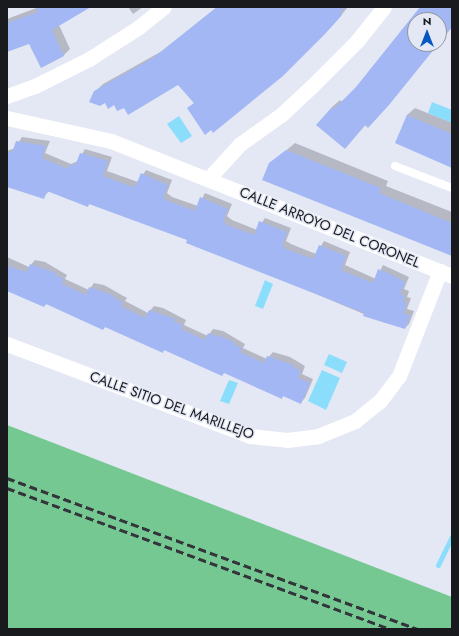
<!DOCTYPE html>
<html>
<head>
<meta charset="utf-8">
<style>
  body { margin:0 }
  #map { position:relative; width:459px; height:636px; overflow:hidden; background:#e4e8f4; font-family:Jost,sans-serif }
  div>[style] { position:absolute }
  .forest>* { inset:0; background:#75c891 }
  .water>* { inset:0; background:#8addfb }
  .shadow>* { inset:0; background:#0003 }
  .stream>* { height:5px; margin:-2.5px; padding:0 2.5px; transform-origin:2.5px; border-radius:2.5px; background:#8addfb }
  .building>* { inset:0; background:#a2b7f4 }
  .lane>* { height:8px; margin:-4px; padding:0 4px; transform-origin:4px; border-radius:4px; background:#fff }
  .street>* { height:15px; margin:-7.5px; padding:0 7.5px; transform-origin:7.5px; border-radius:7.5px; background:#fff }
  .rail>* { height:3px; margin-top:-1.5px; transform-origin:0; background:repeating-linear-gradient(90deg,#33353a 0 8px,transparent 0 12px) }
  span { translate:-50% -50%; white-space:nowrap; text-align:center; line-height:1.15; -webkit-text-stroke:3px #e4e8f4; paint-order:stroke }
  .street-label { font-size:14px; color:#181a1e }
  .frame { position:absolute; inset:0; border:8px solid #181a1e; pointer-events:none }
  .north { position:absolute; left:407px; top:12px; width:40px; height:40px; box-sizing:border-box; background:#e4e8f4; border:1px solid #92969e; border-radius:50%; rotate:0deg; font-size:11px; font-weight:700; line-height:16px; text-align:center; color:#181a1e }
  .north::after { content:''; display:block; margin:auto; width:14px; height:18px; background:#0657c1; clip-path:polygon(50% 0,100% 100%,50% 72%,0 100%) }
</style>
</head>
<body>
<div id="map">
  <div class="forest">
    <i style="clip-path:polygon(7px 425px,452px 597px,452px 629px,7px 629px)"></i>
  </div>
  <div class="water">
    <i style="clip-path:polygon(432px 102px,452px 110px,452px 123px,428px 113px)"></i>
    <i style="clip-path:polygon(179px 116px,192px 136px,181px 143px,167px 124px)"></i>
    <i style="clip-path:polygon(265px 280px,273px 284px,263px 309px,255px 306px)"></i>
    <i style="clip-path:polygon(329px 354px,347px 362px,342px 373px,324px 365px)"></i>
    <i style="clip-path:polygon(322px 370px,340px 378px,326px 410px,308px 401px)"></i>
    <i style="clip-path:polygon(229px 380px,238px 383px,229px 404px,220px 401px)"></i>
  </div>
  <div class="shadow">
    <i style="clip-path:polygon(39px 7px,89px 7px,59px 25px,70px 49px,63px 56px,30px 43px,7px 51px,7px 19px)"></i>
    <i style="clip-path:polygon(128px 7px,143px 7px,133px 14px)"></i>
    <i style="clip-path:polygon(217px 7px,348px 7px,333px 25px,211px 129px,189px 108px,194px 103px,178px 84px,125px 106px,105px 102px,95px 92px,103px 84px,162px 51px)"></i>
    <i style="clip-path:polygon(421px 7px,452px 7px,452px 27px,439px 42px,439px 20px,415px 20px,415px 44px,438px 44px,345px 148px,332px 107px,340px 100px,342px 102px,356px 88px)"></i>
    <i style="clip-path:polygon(415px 108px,452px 123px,452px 166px,396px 142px,407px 115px)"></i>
    <i style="clip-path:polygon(22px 137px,50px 141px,45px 153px,71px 164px,78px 161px,85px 149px,112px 157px,107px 171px,138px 182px,146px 170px,172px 180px,167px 193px,172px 197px,198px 206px,205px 193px,232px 204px,227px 216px,232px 220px,257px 230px,265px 218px,291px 228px,286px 241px,291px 244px,316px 254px,324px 241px,350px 252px,345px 265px,376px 279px,383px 265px,409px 277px,404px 289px,409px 291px,407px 297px,411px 298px,407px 309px,414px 311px,409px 324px,405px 328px,387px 321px,385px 323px,188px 240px,90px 203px,88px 206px,49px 191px,44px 197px,7px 186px,7px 151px,15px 148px)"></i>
    <i style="clip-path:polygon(295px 143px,388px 181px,386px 186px,452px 212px,452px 255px,270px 164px)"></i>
    <i style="clip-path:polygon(7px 257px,29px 267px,35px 260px,45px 262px,67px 275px,65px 279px,89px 290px,94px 283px,104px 285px,127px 298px,125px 301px,148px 313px,154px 306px,163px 308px,186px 320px,184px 325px,208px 336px,213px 329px,223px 331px,245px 344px,243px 348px,267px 359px,273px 352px,290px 357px,305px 366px,302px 374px,313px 379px,305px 398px,301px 402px,284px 395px,281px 398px,225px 372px,165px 349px,162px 352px,106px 326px,103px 329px,47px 303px,44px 306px,7px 289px)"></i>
  </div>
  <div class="stream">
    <i style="left:438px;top:565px;width:32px;rotate:-64deg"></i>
  </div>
  <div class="building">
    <i style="clip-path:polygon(35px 7px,91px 7px,52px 30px,64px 56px,41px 68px,29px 44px,7px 52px,7px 23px,38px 12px)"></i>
    <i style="clip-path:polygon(217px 7px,345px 7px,340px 13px,342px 15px,325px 34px,283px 76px,213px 133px,211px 130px,205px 135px,187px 108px,194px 103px,178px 85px,128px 115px,124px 108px,117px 111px,114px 105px,108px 109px,105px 103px,100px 106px,89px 102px,94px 91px,153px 58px)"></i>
    <i style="clip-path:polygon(evenodd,420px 7px,452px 7px,452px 27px,389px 105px,368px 128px,365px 125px,345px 149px,316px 125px,332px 107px,334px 109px,356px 87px,420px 7px,415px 20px,439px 20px,439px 44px,415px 44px,415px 20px)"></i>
    <i style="clip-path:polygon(407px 115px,452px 134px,452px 168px,395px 143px)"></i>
    <i style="clip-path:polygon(16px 141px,46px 146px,42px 158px,68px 169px,70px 164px,75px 166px,80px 153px,108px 161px,103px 176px,130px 186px,135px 187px,141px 173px,154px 179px,168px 185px,163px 197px,168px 201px,195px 211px,200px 197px,228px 209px,223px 221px,227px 225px,254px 235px,259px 221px,287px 232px,282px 246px,286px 249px,313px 259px,319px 245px,346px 256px,341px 270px,373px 283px,378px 269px,392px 275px,405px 282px,400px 294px,405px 296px,403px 301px,407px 303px,403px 313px,410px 316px,405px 329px,363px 316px,364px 313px,186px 243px,187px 240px,89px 204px,88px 207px,47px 191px,44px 199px,7px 187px,7px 151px,12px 153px)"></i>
    <i style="clip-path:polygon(286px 150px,381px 188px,379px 193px,452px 223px,452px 256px,262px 180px,269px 163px)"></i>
    <i style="clip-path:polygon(30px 264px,56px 273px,55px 275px,64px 279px,62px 284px,86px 295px,89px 287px,115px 296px,114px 298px,123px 302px,121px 306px,145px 318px,149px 310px,175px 319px,174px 321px,182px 325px,181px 329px,205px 340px,208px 333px,217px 337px,217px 335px,234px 342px,233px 344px,242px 348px,240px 352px,264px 363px,267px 356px,293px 365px,293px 367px,301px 371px,298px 378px,310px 383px,301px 404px,283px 396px,282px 399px,224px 373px,222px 376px,164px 350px,163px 353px,105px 327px,103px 330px,46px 304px,44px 307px,7px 291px,7px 266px,27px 272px)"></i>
  </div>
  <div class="lane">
    <i style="left:395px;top:166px;width:61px;rotate:21.1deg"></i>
  </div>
  <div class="street">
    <i style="left:7px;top:96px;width:30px;rotate:-20deg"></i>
    <i style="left:35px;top:86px;width:60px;rotate:-26.6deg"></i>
    <i style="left:89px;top:59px;width:59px;rotate:-32.6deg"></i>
    <i style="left:139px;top:27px;width:32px;rotate:-39deg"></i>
    <i style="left:7px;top:118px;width:107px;rotate:12.5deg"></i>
    <i style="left:111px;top:141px;width:367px;rotate:21.6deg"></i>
    <i style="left:209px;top:178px;width:46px;rotate:-47.6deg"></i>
    <i style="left:240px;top:144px;width:52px;rotate:-35.5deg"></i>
    <i style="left:282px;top:114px;width:41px;rotate:-43deg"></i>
    <i style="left:312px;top:86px;width:64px;rotate:-45deg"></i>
    <i style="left:357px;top:41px;width:43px;rotate:-51.5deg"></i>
    <i style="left:7px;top:344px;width:260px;rotate:20.7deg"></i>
    <i style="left:250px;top:436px;width:37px;rotate:6deg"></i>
    <i style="left:287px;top:440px;width:31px;rotate:-7deg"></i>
    <i style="left:318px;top:436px;width:40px;rotate:-22deg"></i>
    <i style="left:355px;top:421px;width:32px;rotate:-39deg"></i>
    <i style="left:380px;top:401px;width:31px;rotate:-53deg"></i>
    <i style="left:399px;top:376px;width:113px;rotate:-68.7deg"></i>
  </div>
  <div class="rail">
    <i style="left:7px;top:478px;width:438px;rotate:20.2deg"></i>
    <i style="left:7px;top:488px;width:408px;rotate:20.2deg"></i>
  </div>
  <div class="street-label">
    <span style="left:330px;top:227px;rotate:22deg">CALLE ARROYO DEL CORONEL</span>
    <span style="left:172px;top:405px;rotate:20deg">CALLE SITIO DEL MARILLEJO</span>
  </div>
  <div class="frame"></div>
  <div class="north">N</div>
</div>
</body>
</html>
